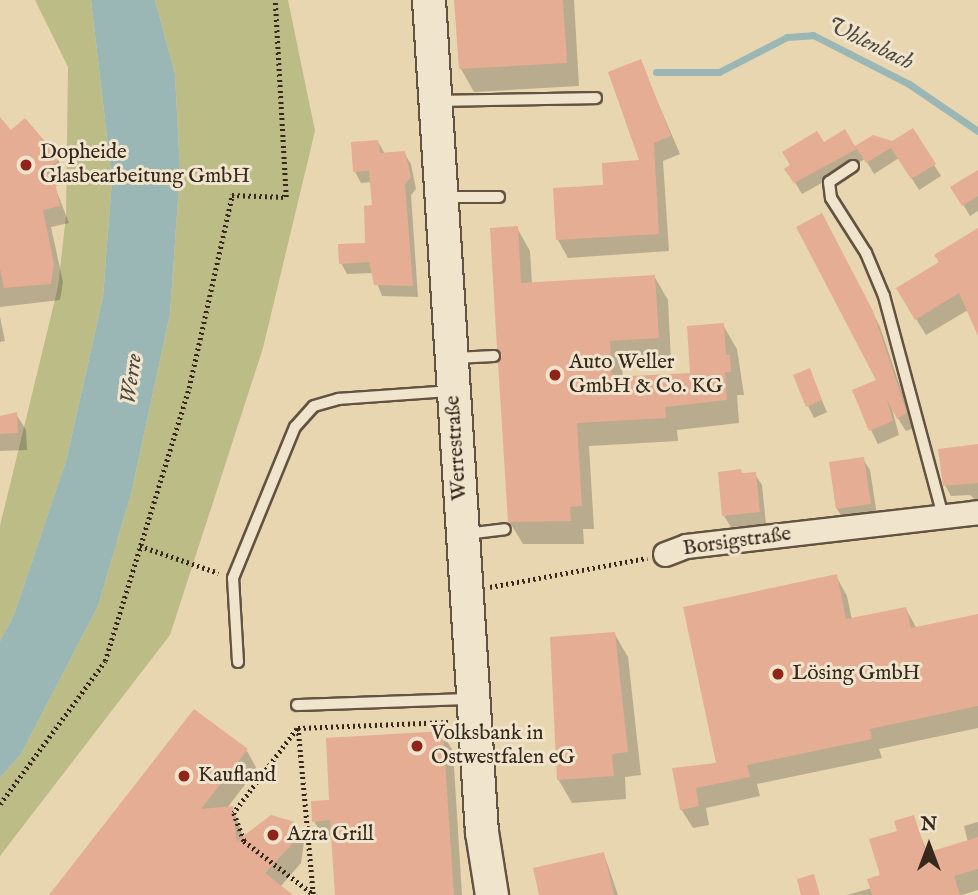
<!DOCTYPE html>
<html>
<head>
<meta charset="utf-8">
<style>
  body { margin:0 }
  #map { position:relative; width:978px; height:895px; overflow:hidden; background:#e8d6b1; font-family:"IM FELL English",serif }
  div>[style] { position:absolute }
  .green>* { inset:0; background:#bcbc87 }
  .water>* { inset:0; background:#9ab7b5 }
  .shadow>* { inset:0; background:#0003 }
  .stream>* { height:7px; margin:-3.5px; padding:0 3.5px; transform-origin:3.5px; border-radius:3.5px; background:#9ab7b5 }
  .building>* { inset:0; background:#e5ad93 }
  .path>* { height:4.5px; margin-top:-2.25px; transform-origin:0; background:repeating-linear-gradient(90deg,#37271c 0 2px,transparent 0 5.5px) }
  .roads { filter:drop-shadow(2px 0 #635341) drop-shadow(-2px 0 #635341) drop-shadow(0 2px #635341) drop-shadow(0 -2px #635341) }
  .service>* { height:10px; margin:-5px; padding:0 5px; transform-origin:5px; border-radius:5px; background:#f0e4cc }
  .minor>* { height:23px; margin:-11.5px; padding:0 11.5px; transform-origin:11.5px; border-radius:11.5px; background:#f0e4cc }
  .secondary>* { height:32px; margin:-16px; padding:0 16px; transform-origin:16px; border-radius:16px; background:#f0e4cc }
  .dots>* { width:19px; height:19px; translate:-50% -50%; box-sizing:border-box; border:4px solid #f0e4cc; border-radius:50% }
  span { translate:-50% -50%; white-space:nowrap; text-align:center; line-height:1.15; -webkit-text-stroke:6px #f0e4cc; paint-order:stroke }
  .poi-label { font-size:21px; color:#37271c }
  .left { translate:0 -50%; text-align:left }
  .street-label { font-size:21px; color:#37271c }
  .water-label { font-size:23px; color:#504b42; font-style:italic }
  .north { position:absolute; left:894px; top:811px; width:70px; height:70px; -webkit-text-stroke:5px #f0e4cc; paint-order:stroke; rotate:0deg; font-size:19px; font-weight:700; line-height:28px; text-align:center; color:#37271c }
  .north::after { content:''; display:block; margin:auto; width:24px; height:32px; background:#37271c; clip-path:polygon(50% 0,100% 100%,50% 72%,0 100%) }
</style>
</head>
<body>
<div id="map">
  <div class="green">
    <i style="clip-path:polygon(35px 0,91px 0,112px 180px,103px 297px,66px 461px,14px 615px,0 641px,0 526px,58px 287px,66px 216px,68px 67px)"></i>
    <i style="clip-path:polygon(155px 0,288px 0,315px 131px,263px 348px,170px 635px,0 856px,0 778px,21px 754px,98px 606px,131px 494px,170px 314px,180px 171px,175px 74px)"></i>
  </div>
  <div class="water">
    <i style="clip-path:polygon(91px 0,155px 0,175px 74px,180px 171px,170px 314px,131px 494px,98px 606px,21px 754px,0 778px,0 641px,14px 615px,66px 461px,103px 297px,112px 180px)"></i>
  </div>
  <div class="shadow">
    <i style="clip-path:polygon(456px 0,574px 0,579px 86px,474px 92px,461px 69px)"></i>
    <i style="clip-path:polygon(640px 61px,680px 154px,663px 161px,669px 251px,568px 258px,558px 240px,641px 162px)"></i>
    <i style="clip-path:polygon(0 128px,58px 160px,68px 177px,55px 187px,69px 223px,51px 227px,63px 282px,60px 300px,0 307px)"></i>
    <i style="clip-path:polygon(913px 131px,941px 176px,919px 190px,899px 158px,874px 174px,865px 159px,802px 194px,787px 169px,823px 144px,855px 149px,892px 143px)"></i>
    <i style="clip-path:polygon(378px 142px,385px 154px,404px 153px,411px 164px,416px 189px,411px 195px,418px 297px,382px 296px,373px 273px,347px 274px,341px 263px,367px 244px,373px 207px,372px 182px,361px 183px,355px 172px)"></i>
    <i style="clip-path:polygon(978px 178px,978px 211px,970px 216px,953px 188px)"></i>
    <i style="clip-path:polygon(517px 228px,530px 251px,532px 284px,654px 276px,668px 300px,671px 361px,622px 364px,623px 378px,692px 374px,723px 325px,737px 349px,744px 395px,737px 395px,739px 423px,677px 430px,678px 441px,589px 446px,594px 529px,583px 529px,584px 544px,523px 544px,509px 521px,503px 356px)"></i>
    <i style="clip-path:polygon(829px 229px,880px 327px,914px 428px,906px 431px,892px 409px,899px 435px,878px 444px,871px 430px,878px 380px)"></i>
    <i style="clip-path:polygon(978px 237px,978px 332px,968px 310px,926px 335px,908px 306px)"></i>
    <i style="clip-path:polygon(0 317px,5px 341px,0 342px)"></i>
    <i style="clip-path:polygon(809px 371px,827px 412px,814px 418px,808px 406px)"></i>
    <i style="clip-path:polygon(16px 414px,26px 430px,27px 450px,0 451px,0 417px)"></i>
    <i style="clip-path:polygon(978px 445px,978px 502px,970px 495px,951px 496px,945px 485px)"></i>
    <i style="clip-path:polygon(863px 459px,870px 470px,877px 515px,844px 520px,837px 509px)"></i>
    <i style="clip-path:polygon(755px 474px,762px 485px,766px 524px,731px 527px,724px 516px)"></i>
    <i style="clip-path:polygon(836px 576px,847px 596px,852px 620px,906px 609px,917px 629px,978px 616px,978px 728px,879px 749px,882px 758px,757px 784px,760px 796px,706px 808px,709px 825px,693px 828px,681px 809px,674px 770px,718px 765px)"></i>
    <i style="clip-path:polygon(614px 633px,628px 657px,641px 775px,625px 777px,626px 799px,572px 803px,558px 779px)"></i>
    <i style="clip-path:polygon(442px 733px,453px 751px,462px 895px,336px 895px,333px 839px,325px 840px,314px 821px,331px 801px)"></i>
    <i style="clip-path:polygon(247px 751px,257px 769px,227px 808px,232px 807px,244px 838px,294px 823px,304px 842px,301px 863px,280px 887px,290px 895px,51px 895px)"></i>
    <i style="clip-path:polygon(913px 817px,928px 854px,968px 842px,964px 826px,978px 822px,978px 890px,962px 895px,847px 895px,872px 888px,882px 876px,899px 833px)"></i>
    <i style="clip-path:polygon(604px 854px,618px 895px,541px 895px)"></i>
  </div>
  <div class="stream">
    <i style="left:656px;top:72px;width:63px"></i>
    <i style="left:719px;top:72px;width:76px;rotate:-27.2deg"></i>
    <i style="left:787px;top:37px;width:26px;rotate:-4deg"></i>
    <i style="left:813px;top:35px;width:108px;rotate:27deg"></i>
    <i style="left:909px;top:84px;width:83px;rotate:34.3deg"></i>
  </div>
  <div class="building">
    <i style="clip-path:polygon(454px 0,563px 0,567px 63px,459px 69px)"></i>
    <i style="clip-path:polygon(641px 59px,671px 136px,654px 143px,659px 234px,556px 240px,553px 188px,603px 185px,602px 163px,639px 160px,608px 72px)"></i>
    <i style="clip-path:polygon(0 117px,11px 130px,25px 118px,60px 159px,45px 171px,55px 183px,60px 206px,43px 210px,54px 264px,51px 284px,4px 288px,0 269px)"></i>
    <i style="clip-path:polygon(913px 128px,936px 164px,911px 179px,891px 148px,866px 163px,857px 149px,794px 183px,784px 169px,790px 165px,782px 152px,817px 131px,824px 142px,845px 129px,855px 146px,873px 135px,892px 141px)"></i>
    <i style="clip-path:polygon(378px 140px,380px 153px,405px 151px,411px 177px,405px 184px,413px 286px,374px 285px,369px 262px,339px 264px,338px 244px,365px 243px,364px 206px,372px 205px,369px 171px,353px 172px,351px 142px)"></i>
    <i style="clip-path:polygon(978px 170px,978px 196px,962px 206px,950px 187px)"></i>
    <i style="clip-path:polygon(822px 213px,873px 311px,907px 413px,897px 419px,887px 400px,893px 421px,869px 431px,852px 390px,876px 380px,796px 227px)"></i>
    <i style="clip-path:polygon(518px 226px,521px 283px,655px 275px,659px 338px,610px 341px,612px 377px,690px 373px,687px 326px,724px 323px,726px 355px,730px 355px,731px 372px,725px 372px,727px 400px,665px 407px,666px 418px,577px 423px,582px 506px,570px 507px,571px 521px,508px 522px,498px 363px,502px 355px,497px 349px,490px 228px)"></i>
    <i style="clip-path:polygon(978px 228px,978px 336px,959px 293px,915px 320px,896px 288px,939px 262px,934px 255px)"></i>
    <i style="clip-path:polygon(810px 368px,822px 400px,806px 407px,793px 375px)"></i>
    <i style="clip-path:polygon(17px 412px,18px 433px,0 434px,0 416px)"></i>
    <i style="clip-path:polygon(978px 444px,978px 483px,943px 486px,938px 449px)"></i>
    <i style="clip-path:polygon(864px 457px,871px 504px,836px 509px,829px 462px)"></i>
    <i style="clip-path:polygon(741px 469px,742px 473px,756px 472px,760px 512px,722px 516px,718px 472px)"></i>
    <i style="clip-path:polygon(837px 574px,846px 619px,906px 607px,911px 628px,978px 614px,978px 706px,870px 729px,872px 739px,747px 765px,750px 777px,696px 788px,699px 806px,680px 810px,672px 768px,716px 763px,683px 607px)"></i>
    <i style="clip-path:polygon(615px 632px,628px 752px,612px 754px,614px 776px,557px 780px,550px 637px)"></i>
    <i style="clip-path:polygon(194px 709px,248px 749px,201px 809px,233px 806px,237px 841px,271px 815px,295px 822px,292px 844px,265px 873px,293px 895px,49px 895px)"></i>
    <i style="clip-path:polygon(443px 731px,454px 895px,335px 895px,330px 820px,312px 822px,311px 801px,329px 800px,326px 738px)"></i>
    <i style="clip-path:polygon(914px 815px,926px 853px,978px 837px,978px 869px,954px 876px,960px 895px,872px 895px,867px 879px,880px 875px,869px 839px,897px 831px,894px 821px)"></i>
    <i style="clip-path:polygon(604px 852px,614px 895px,539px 895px,533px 868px)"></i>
    <i style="clip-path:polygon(814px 874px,820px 895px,801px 895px,797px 879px)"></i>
  </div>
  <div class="path">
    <i style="left:140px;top:546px;width:83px;rotate:18.9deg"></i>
    <i style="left:490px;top:587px;width:160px;rotate:-10.5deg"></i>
    <i style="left:297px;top:729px;width:105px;rotate:126.9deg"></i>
    <i style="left:234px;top:813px;width:30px;rotate:70deg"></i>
    <i style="left:244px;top:841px;width:87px;rotate:37.5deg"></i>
    <i style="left:0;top:804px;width:177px;rotate:-53.7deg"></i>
    <i style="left:105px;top:661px;width:286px;rotate:-72.9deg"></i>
    <i style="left:189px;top:388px;width:198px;rotate:-77.4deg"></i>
    <i style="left:232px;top:195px;width:54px;rotate:2.1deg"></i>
    <i style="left:286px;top:197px;width:197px;rotate:-93.2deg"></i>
    <i style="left:313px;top:894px;width:167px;rotate:-95.2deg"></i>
    <i style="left:298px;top:728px;width:151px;rotate:-2.3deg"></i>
  </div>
  <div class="roads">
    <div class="service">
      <i style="left:439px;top:101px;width:157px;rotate:-1.1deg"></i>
      <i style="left:853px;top:166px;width:29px;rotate:146deg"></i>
      <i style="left:829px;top:182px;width:16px;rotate:83deg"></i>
      <i style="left:831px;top:198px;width:65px;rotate:57.5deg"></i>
      <i style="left:866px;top:253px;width:47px;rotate:67.3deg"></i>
      <i style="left:884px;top:296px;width:228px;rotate:75deg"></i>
      <i style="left:445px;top:197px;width:54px"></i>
      <i style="left:455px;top:358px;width:39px;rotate:-3deg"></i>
      <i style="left:466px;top:534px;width:39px;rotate:-7deg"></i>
      <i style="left:238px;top:662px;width:84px;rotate:-93.4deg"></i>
      <i style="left:233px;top:578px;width:163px;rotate:-67.7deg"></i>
      <i style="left:295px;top:427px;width:28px;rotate:-48deg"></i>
      <i style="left:314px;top:406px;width:26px;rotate:-16deg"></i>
      <i style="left:339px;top:399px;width:112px;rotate:-4.1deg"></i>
      <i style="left:297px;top:705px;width:172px;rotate:-2deg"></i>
    </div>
    <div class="minor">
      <i style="left:665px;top:554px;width:22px;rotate:-21deg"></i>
      <i style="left:686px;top:546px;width:294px;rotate:-6.6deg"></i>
    </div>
    <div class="secondary">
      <i style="left:429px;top:0;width:834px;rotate:86.36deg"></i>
      <i style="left:482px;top:832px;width:64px;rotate:81deg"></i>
    </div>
  </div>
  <div class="dots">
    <i style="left:26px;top:165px;background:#8f2418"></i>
    <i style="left:555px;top:375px;background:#8f2418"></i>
    <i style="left:778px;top:674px;background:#8f2418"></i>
    <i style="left:417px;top:746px;background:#8f2418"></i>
    <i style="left:184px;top:776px;background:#8f2418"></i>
    <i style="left:273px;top:835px;background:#8f2418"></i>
  </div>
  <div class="poi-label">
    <span class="left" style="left:40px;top:165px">Dopheide<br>Glasbearbeitung GmbH</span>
    <span class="left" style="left:569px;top:375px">Auto Weller<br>GmbH &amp; Co. KG</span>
    <span class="left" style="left:792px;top:674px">Lösing GmbH</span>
    <span class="left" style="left:431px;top:746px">Volksbank in<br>Ostwestfalen eG</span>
    <span class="left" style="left:198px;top:776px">Kaufland</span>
    <span class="left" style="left:287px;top:835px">Azra Grill</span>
  </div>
  <div class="street-label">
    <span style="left:457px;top:448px;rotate:-94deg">Werrestraße</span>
    <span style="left:737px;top:542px;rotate:-8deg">Borsigstraße</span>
  </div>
  <div class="water-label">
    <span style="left:870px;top:44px;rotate:26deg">Uhlenbach</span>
    <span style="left:132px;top:379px;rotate:-83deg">Werre</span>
  </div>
  <div class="north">N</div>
</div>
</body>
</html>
